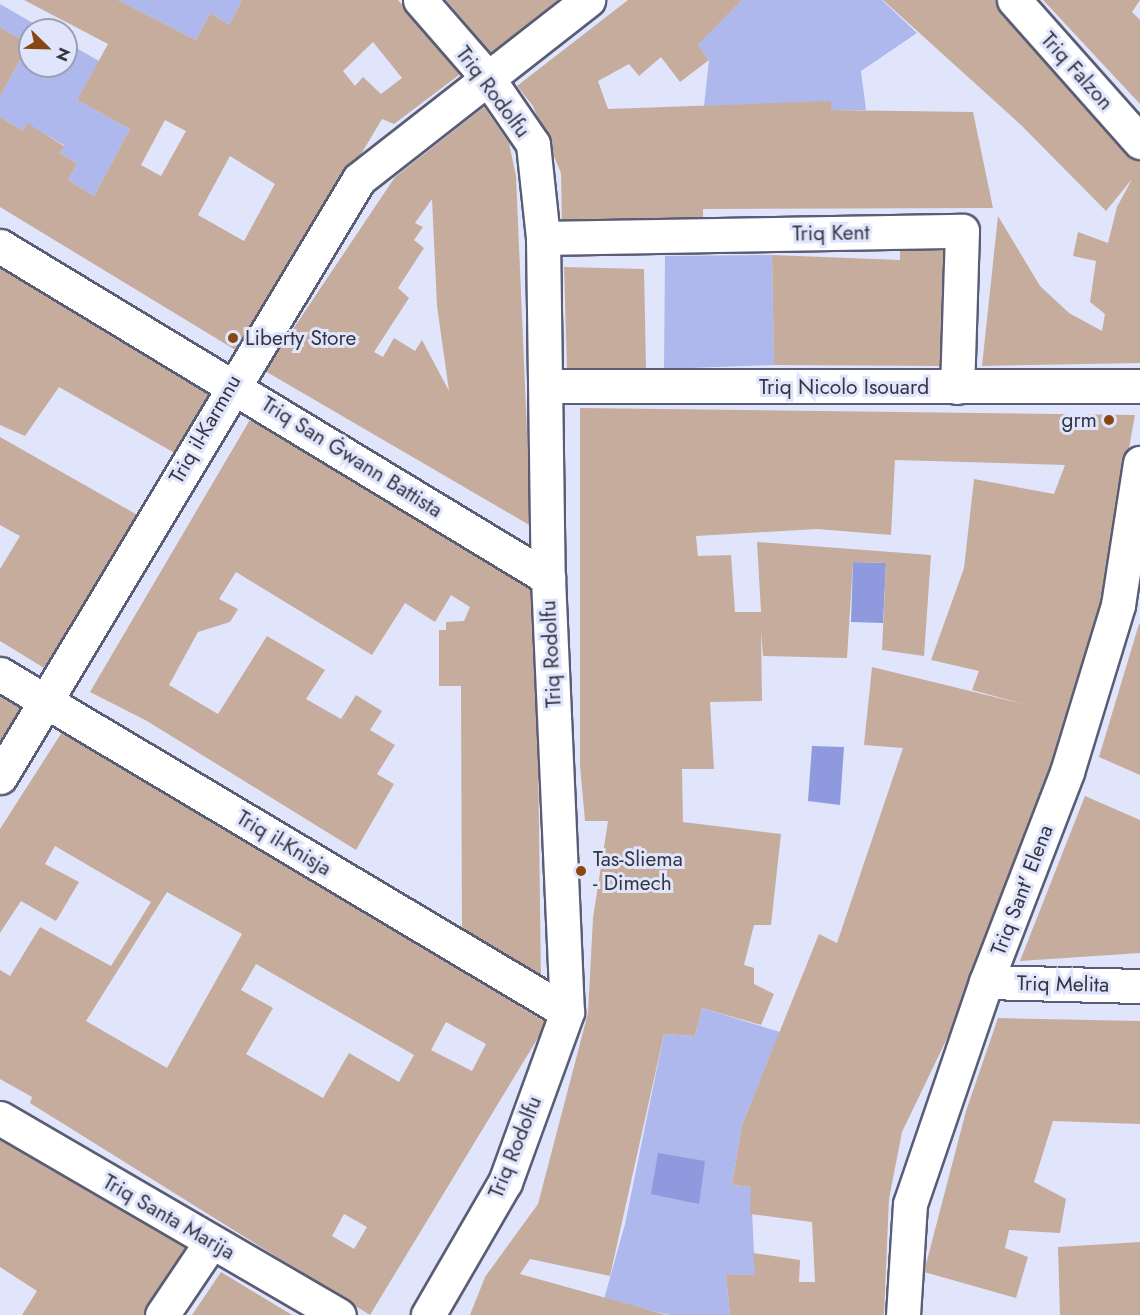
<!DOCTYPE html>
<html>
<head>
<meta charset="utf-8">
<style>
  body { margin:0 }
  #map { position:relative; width:1140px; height:1315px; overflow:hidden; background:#e1e5fc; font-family:Jost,sans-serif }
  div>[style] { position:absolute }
  .green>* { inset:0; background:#aeb8ec }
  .water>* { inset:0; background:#8e99de }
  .building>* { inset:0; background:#c6ac9c }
  .roads { filter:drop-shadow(2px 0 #595d75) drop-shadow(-2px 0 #595d75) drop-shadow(0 2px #595d75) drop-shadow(0 -2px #595d75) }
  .minor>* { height:33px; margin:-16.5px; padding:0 16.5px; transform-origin:16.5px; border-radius:16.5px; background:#fff }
  .tertiary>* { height:33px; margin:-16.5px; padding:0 16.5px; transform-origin:16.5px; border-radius:16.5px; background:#fff }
  .dots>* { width:16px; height:16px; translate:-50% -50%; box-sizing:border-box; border:3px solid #e1e5fc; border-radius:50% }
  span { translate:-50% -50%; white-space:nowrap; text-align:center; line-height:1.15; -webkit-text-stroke:6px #e1e5fc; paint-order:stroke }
  .street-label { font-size:21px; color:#333540 }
  .poi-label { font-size:21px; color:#333540 }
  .left { translate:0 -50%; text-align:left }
  .right { translate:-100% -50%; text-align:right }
  .north { position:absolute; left:18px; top:18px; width:60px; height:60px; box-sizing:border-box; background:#e1e5fc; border:2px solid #9b9fb1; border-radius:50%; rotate:113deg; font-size:16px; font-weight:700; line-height:24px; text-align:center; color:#333540 }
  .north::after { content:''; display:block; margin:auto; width:21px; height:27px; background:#884614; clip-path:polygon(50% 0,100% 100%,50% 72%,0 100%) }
</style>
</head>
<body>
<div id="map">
  <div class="green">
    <i style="clip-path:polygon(118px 0,242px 0,229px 25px,210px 13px,196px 40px)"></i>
    <i style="clip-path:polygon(742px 0,882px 0,917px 33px,861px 71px,866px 110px,831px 110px,831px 102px,704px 106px,709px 60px,698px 45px)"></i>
    <i style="clip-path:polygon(0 4px,45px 30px,30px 30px,30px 66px,66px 66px,66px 42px,99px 61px,77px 100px,130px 129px,94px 196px,68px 180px,77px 164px,60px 153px,64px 145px,27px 124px,23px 131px,0 117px,0 96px,29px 44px,0 27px)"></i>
    <i style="clip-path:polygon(772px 255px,774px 365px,664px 369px,665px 256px)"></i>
    <i style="clip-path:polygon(702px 1008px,780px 1032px,742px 1125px,732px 1185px,751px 1187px,755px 1275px,726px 1274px,730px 1315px,670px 1315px,604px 1299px,625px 1224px,664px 1034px,695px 1036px)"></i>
  </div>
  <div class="water">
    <i style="clip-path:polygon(853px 562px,886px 563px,883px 623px,851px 622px)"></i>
    <i style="clip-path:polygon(812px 746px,844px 747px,840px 805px,808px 801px)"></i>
    <i style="clip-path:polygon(658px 1153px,705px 1161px,699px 1204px,651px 1194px)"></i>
  </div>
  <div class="building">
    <i style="clip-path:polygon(evenodd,24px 0,118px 0,196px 40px,210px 13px,229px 25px,242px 0,398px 0,463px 72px,394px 124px,382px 119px,242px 354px,0 207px,0 117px,23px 131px,27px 123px,64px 146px,60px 153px,77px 164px,68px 180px,94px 196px,130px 129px,77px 100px,108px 44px,24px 0,373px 42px,402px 78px,381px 94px,363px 77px,355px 86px,343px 71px,373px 42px,24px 0,165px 120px,186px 131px,161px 176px,141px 165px,165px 120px,24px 0,230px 156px,275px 184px,244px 241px,198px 215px,230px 156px)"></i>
    <i style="clip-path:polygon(446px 0,558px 0,491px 54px)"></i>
    <i style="clip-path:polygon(628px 0,742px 0,698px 45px,709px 60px,680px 82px,661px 57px,639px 76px,629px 64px,598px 81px,608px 109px,831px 101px,831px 110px,973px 112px,993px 208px,703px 209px,703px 228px,562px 226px,561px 173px,533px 106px,517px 86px)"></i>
    <i style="clip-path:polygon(883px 0,995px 0,1140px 158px,1140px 363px,982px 366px,998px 216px,1040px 286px,1069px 313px,1102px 331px,1105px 314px,1090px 302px,1096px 261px,1073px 256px,1078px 232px,1108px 243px,1117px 207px,1132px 179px,1106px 211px,1021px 125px)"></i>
    <i style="clip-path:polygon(1043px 0,1140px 0,1132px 12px,1140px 20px,1140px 104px)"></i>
    <i style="clip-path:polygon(0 27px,29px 44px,0 96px)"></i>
    <i style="clip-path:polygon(evenodd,484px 107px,509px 143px,516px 176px,531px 526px,265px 371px,395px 177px,484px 107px,432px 199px,437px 306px,449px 391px,422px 340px,415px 351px,394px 338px,383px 357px,374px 352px,409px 298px,398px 288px,424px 248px,414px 240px,423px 227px,415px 223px,432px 199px)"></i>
    <i style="clip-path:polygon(900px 250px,946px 251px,942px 366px,774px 365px,772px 255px,900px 260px)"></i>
    <i style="clip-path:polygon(0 267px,213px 395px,178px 455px,59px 387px,25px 436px,0 425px)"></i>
    <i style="clip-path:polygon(564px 267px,644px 269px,646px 369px,567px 368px)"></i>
    <i style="clip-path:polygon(580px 408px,1135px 415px,1102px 599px,1031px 827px,966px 999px,902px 1132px,889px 1199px,884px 1315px,730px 1315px,726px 1274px,755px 1275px,753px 1253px,800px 1260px,799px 1282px,815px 1282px,812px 1222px,750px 1214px,751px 1187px,732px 1185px,742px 1125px,819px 934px,837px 943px,903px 748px,864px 745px,872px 667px,1031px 706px,972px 690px,979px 671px,931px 660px,964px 568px,974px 479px,1054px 494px,1065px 465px,895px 460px,891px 535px,817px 529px,696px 536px,698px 556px,731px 555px,735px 612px,761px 612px,757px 542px,931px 555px,924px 656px,882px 650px,886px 563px,853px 562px,847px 658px,763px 656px,761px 631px,762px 701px,710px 702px,714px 769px,682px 769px,683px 822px,781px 834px,771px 925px,754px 925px,744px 965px,754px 968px,754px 984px,774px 994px,761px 1025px,702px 1008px,695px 1036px,664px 1034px,610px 1276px,530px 1259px,520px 1274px,667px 1315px,470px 1315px,485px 1277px,538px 1204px,588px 1013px,593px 918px,608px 821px,585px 821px,580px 766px)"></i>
    <i style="clip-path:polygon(251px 418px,536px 592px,541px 984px,462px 938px,461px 686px,439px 686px,439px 630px,446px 630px,446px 622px,464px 621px,470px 607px,451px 595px,435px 622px,405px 603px,372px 655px,236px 572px,219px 599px,238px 609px,230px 622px,198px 632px,169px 685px,218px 714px,267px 636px,325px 670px,306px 699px,341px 719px,356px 695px,382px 711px,370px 730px,395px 745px,377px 774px,394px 784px,356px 850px,147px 721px,90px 692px)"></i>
    <i style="clip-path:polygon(0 437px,141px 517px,49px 671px,0 641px,0 569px,20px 536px,0 525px)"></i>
    <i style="clip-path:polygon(1139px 624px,1140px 624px,1140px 775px,1099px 757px)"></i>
    <i style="clip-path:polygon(0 687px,29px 701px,0 747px)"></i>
    <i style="clip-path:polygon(evenodd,64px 729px,547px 1023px,370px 1315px,30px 1103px,32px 1097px,0 1079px,0 970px,10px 976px,40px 927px,111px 966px,151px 902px,55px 846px,45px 864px,79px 882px,56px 921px,21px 901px,0 933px,0 829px,64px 729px,167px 892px,242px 934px,167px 1068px,86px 1021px,167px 892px,64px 729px,256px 964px,414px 1055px,399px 1082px,349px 1053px,323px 1098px,246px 1054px,273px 1008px,241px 990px,256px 964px,64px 729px,446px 1022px,486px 1044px,472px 1071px,431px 1050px,446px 1022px,64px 729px,344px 1214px,367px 1227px,354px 1249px,332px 1236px,344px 1214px)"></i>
    <i style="clip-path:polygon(1085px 796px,1140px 820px,1140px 953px,1020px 961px)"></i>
    <i style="clip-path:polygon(998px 1018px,1140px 1021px,1140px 1124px,1053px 1121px,1034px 1182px,1066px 1199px,1060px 1233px,1009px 1230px,1005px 1248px,1028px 1257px,1016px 1298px,924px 1272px,966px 1111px)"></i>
    <i style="clip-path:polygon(0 1136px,188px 1247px,151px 1315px,22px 1315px,37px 1291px,0 1267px)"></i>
    <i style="clip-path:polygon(1140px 1242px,1140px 1315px,1060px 1315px,1058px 1247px)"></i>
    <i style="clip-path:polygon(221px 1272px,292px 1315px,192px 1315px)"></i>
  </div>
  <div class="roads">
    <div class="minor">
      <i style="left:1014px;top:0;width:190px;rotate:48.4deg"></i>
      <i style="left:543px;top:238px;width:419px;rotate:-1deg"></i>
      <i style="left:962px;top:231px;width:156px;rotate:91.8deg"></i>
      <i style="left:0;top:246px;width:641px;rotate:31.21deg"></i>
      <i style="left:548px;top:386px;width:592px"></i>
      <i style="left:0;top:674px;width:660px;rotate:30.8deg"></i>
      <i style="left:0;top:777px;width:697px;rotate:-59.02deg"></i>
      <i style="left:359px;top:179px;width:291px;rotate:-38deg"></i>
      <i style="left:986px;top:982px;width:154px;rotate:1.5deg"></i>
      <i style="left:0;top:1118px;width:392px;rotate:30.2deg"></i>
      <i style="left:162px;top:1315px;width:88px;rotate:-56.1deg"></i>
      <i style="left:903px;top:1315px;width:111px;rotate:-86.4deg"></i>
      <i style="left:910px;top:1204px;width:235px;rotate:-71.1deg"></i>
      <i style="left:986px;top:982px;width:225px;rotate:-68.9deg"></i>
      <i style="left:1067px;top:772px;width:175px;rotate:-73deg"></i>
      <i style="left:1118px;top:605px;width:144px;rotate:-81.2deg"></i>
    </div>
    <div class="tertiary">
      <i style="left:420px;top:0;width:102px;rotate:49deg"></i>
      <i style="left:487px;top:77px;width:81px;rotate:55.5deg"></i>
      <i style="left:533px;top:144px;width:95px;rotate:83.9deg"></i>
      <i style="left:543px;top:238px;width:340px;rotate:89.2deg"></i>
      <i style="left:548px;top:578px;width:434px;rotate:87.5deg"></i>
      <i style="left:567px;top:1012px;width:181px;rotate:110deg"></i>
      <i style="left:505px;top:1182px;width:154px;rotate:120.1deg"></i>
    </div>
  </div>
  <div class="dots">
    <i style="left:233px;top:338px;background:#884614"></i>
    <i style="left:1109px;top:420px;background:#884614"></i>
    <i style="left:581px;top:871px;background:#884614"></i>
  </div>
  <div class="street-label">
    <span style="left:1077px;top:71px;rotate:48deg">Triq Falzon</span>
    <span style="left:493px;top:92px;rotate:53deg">Triq Rodolfu</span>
    <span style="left:831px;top:233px;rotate:-1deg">Triq Kent</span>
    <span style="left:844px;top:387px">Triq Nicolo Isouard</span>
    <span style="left:205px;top:429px;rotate:-60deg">Triq il-Karmnu</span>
    <span style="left:352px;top:457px;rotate:32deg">Triq San Ġwann Battista</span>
    <span style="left:551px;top:654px;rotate:-93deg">Triq Rodolfu</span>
    <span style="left:284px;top:843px;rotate:31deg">Triq il-Knisja</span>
    <span style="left:1022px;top:890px;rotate:-69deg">Triq Sant' Elena</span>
    <span style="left:1063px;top:984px;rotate:1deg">Triq Melita</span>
    <span style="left:515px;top:1147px;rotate:-68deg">Triq Rodolfu</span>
    <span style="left:169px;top:1217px;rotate:30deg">Triq Santa Marija</span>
  </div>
  <div class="poi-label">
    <span class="left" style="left:245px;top:338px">Liberty Store</span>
    <span class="right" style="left:1097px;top:420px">grm</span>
    <span class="left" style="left:593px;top:871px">Tas-Sliema<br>- Dimech</span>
  </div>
  <div class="north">N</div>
</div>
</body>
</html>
